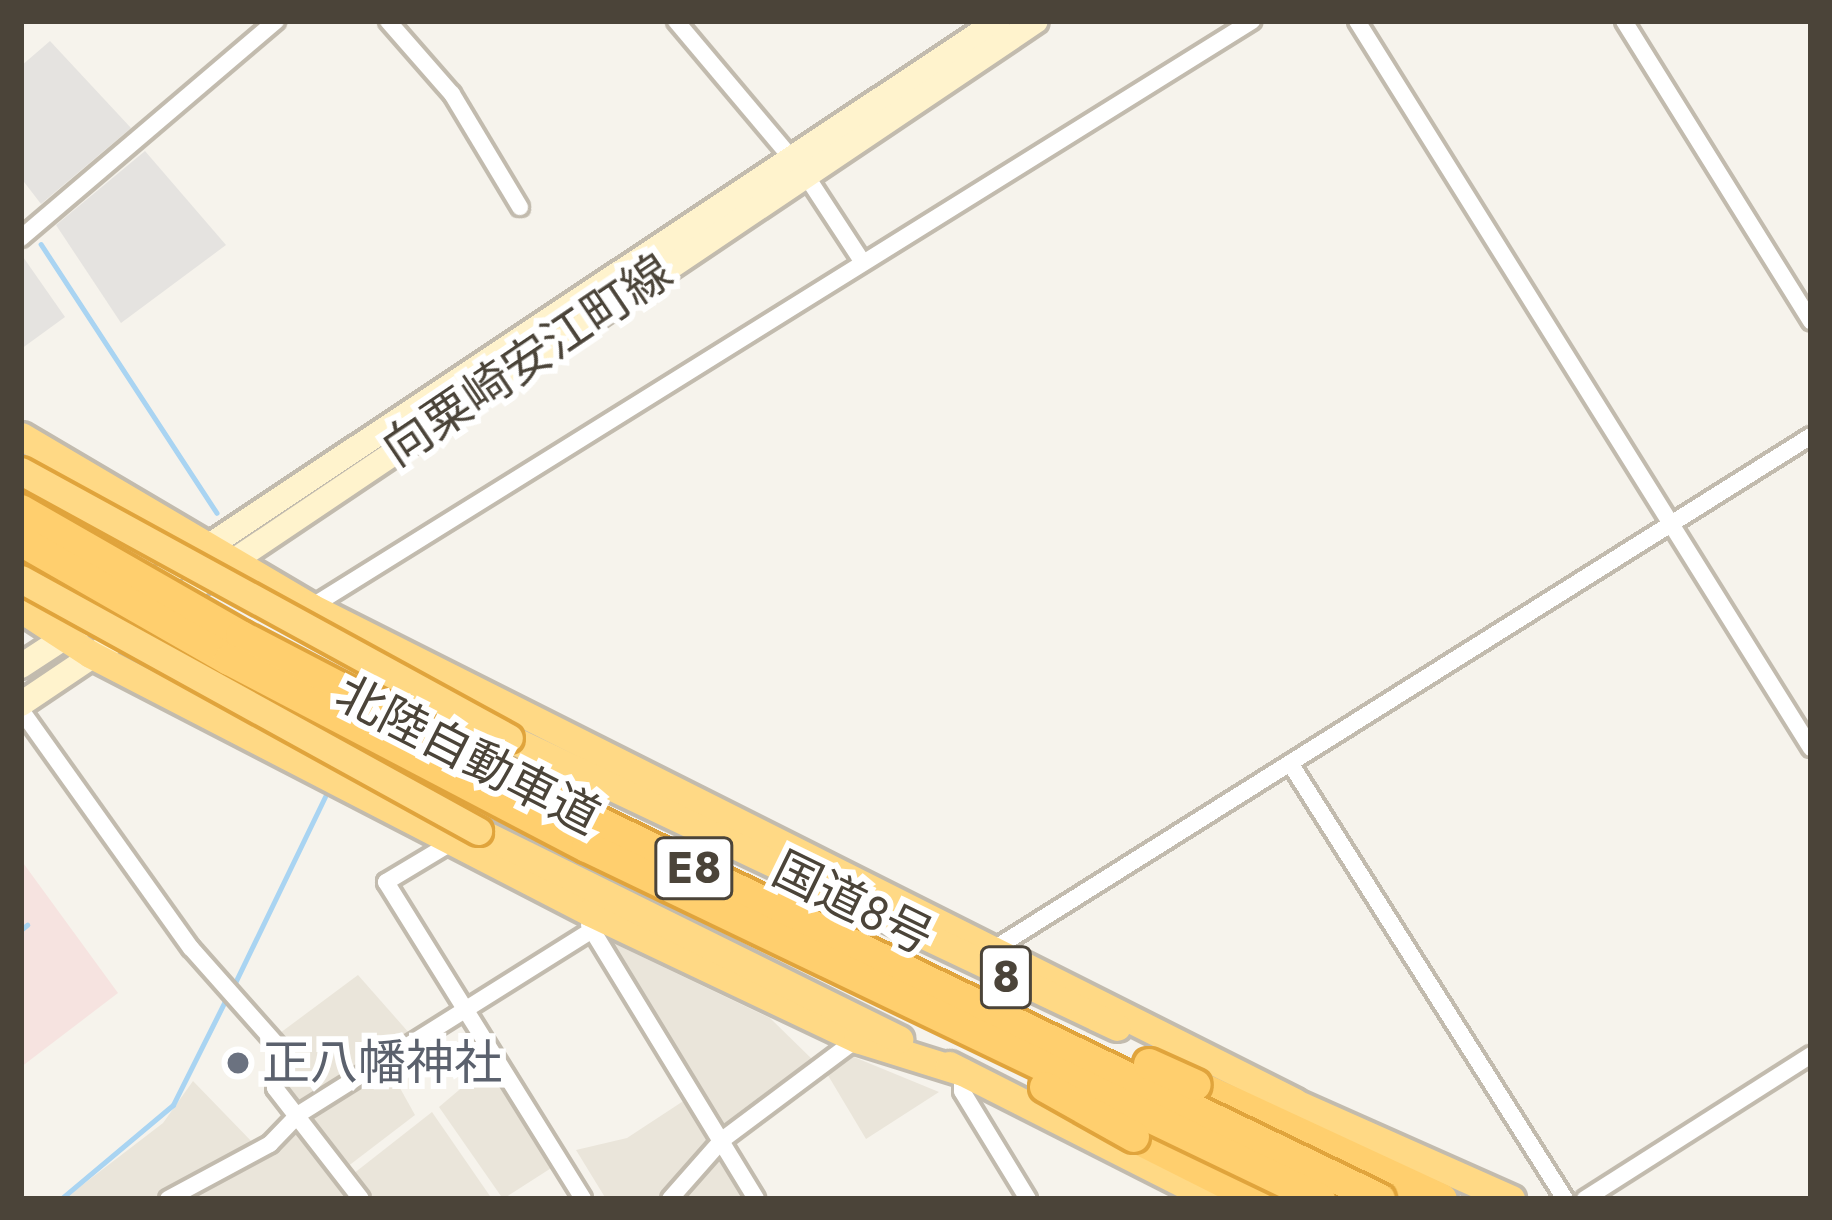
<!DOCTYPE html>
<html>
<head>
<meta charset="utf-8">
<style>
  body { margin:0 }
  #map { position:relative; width:1832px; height:1220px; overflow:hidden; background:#f6f3ec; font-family:Jost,"Noto Sans JP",sans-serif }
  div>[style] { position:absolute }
  .residential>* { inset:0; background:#eae5da }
  .medical>* { inset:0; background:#f6e3e0 }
  .parking>* { inset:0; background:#e5e3e0 }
  .stream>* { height:4.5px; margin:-2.25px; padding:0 2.25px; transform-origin:2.25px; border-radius:2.25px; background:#a9d4f2 }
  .roads { filter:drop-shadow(3px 0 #c2bbae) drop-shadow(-3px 0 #c2bbae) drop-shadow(0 3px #c2bbae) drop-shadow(0 -3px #c2bbae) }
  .minor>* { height:16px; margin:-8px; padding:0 8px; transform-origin:8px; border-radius:8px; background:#fff }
  .secondary>* { height:24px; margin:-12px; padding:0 12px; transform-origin:12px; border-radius:12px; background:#fff3cd }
  .trunk>* { height:27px; margin:-13.5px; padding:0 13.5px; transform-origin:13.5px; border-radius:13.5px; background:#ffd985 }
  .motorway>* { height:30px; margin:-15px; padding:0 15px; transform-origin:15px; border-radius:15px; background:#ffcf6e }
  .bridges { filter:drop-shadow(3px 0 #e0a43c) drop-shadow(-3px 0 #e0a43c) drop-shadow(0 3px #e0a43c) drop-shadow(0 -3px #e0a43c) }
  .trunk-bridge>* { height:27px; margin:-13.5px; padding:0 13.5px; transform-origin:13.5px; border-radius:13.5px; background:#ffd985 }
  .motorway-bridge>* { height:30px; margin:-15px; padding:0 15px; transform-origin:15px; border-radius:15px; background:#ffcf6e }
  .dots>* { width:33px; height:33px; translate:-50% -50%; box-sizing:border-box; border:6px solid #fff; border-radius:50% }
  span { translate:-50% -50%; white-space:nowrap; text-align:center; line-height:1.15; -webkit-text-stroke:12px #fff; paint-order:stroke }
  .shield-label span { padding:3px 9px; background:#fff; border:3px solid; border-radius:9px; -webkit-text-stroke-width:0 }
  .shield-label { font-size:45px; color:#4b4439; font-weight:700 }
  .street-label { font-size:48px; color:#4b4439 }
  .worship-label { font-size:48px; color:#5b616d }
  .left { translate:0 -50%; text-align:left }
  .frame { position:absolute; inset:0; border:24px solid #4b4439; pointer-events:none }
</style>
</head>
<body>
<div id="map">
  <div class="residential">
    <i style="clip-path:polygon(613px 943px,770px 1018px,817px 1064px,732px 1128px,724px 1125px)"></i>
    <i style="clip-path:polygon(358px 975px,410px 1034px,298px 1107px,279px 1082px,276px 1036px)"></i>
    <i style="clip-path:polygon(849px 1055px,939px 1092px,866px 1139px,826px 1072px)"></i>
    <i style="clip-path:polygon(492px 1062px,556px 1165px,503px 1199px,439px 1107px)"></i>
    <i style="clip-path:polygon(386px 1063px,415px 1115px,347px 1167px,309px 1117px)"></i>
    <i style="clip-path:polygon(193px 1081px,254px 1144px,161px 1199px,64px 1199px,163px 1123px)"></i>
    <i style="clip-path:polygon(691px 1096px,716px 1136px,664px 1199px,606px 1199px,576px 1150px,627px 1138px)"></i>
    <i style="clip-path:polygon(432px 1112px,492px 1199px,366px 1199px,353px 1174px)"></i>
    <i style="clip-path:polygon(305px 1128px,356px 1199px,178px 1199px,271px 1149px)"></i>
    <i style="clip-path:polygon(720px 1154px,749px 1199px,679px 1199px)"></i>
  </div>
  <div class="medical">
    <i style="clip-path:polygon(21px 860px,118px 993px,21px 1067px)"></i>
  </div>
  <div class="parking">
    <i style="clip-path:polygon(50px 41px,131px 128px,41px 204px,21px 178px,21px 66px)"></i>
    <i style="clip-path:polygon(145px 151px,226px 245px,121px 323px,56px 225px)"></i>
    <i style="clip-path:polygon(21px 254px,65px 317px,21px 349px)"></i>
  </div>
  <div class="stream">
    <i style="left:41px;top:244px;width:321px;rotate:56.8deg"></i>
    <i style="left:21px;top:930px;width:8px;rotate:-40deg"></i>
    <i style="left:234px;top:985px;width:209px;rotate:-64.2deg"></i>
    <i style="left:61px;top:1199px;width:146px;rotate:-40deg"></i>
    <i style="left:173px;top:1105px;width:123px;rotate:-63.4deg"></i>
  </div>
  <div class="roads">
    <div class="minor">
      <i style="left:388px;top:21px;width:97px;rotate:48.8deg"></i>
      <i style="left:452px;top:94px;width:132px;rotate:59deg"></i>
      <i style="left:676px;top:21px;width:200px;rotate:49.9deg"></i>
      <i style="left:805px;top:174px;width:104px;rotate:56.8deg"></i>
      <i style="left:1357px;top:21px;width:857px;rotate:58.02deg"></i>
      <i style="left:1624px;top:21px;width:354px;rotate:58.1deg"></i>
      <i style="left:21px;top:238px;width:335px;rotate:-40.4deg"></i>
      <i style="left:311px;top:607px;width:1109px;rotate:-31.91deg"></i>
      <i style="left:21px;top:710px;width:292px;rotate:54.5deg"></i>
      <i style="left:191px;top:948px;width:132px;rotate:48.4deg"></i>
      <i style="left:279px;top:1047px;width:41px;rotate:95.6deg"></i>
      <i style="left:275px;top:1088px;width:140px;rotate:52.2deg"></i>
      <i style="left:1290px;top:763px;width:515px;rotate:57.76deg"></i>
      <i style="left:451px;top:843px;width:76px;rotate:149deg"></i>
      <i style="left:386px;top:882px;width:373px;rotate:58.1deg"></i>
      <i style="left:589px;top:925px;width:321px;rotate:58.6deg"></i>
      <i style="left:997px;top:947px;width:961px;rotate:-32.12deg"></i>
      <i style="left:962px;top:1072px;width:19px;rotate:90deg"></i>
      <i style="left:962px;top:1091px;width:127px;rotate:58.6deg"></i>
      <i style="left:168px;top:1199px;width:116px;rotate:-28.3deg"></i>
      <i style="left:270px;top:1144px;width:42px;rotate:-46deg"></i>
      <i style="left:299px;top:1114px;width:341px;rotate:-32.1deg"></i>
      <i style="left:670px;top:1199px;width:79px;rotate:-48.6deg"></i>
      <i style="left:722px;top:1140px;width:169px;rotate:-36.8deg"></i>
      <i style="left:1585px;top:1199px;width:268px;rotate:-32.5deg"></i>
    </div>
    <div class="secondary">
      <i style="left:140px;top:592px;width:1031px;rotate:-33.64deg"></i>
      <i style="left:21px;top:666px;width:69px;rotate:-33.2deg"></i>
      <i style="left:21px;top:704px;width:1223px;rotate:-33.94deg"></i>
    </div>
    <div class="trunk">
      <i style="left:21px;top:436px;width:337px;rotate:30.5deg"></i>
      <i style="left:311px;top:607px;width:1101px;rotate:26.7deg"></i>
      <i style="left:21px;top:609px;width:82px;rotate:33.1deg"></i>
      <i style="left:90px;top:654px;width:562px;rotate:27.34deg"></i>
      <i style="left:589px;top:912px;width:297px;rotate:25.4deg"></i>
      <i style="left:857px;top:1039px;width:110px;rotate:17.4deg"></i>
      <i style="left:509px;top:738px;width:673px;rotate:25.42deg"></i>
      <i style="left:478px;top:831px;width:470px;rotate:26.3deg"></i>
      <i style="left:949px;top:1065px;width:296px;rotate:26.9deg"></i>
      <i style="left:1280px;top:1096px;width:253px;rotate:24deg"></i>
    </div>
    <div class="motorway">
      <i style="left:1196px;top:1085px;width:271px;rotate:24.9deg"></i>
      <i style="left:1134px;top:1137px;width:138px;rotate:26.8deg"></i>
    </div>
  </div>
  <div class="bridges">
    <div class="trunk-bridge">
      <i style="left:21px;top:471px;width:556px;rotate:28.68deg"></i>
      <i style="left:21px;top:579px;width:522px;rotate:28.87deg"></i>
    </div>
    <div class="motorway-bridge">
      <i style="left:21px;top:510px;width:254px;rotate:29.8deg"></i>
      <i style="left:241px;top:636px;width:405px;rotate:27.5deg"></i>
      <i style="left:600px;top:823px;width:866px;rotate:25.74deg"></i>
      <i style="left:21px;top:541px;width:240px;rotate:29.8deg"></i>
      <i style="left:229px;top:660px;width:404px;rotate:27.6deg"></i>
      <i style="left:587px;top:847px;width:813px;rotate:25.65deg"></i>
      <i style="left:1149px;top:1064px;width:51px;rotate:24.1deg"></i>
      <i style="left:1045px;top:1087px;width:102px;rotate:29.3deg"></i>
    </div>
  </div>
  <div class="dots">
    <i style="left:238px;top:1063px;background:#6b7280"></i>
  </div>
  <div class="shield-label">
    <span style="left:694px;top:868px">E8</span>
    <span style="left:1006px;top:977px">8</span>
  </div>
  <div class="street-label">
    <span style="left:527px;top:360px;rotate:-34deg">向粟崎安江町線</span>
    <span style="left:468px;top:755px;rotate:27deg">北陸自動車道</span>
    <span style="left:853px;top:903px;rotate:26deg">国道8号</span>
  </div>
  <div class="worship-label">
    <span class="left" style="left:262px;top:1063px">正八幡神社</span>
  </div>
  <div class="frame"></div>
</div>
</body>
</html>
